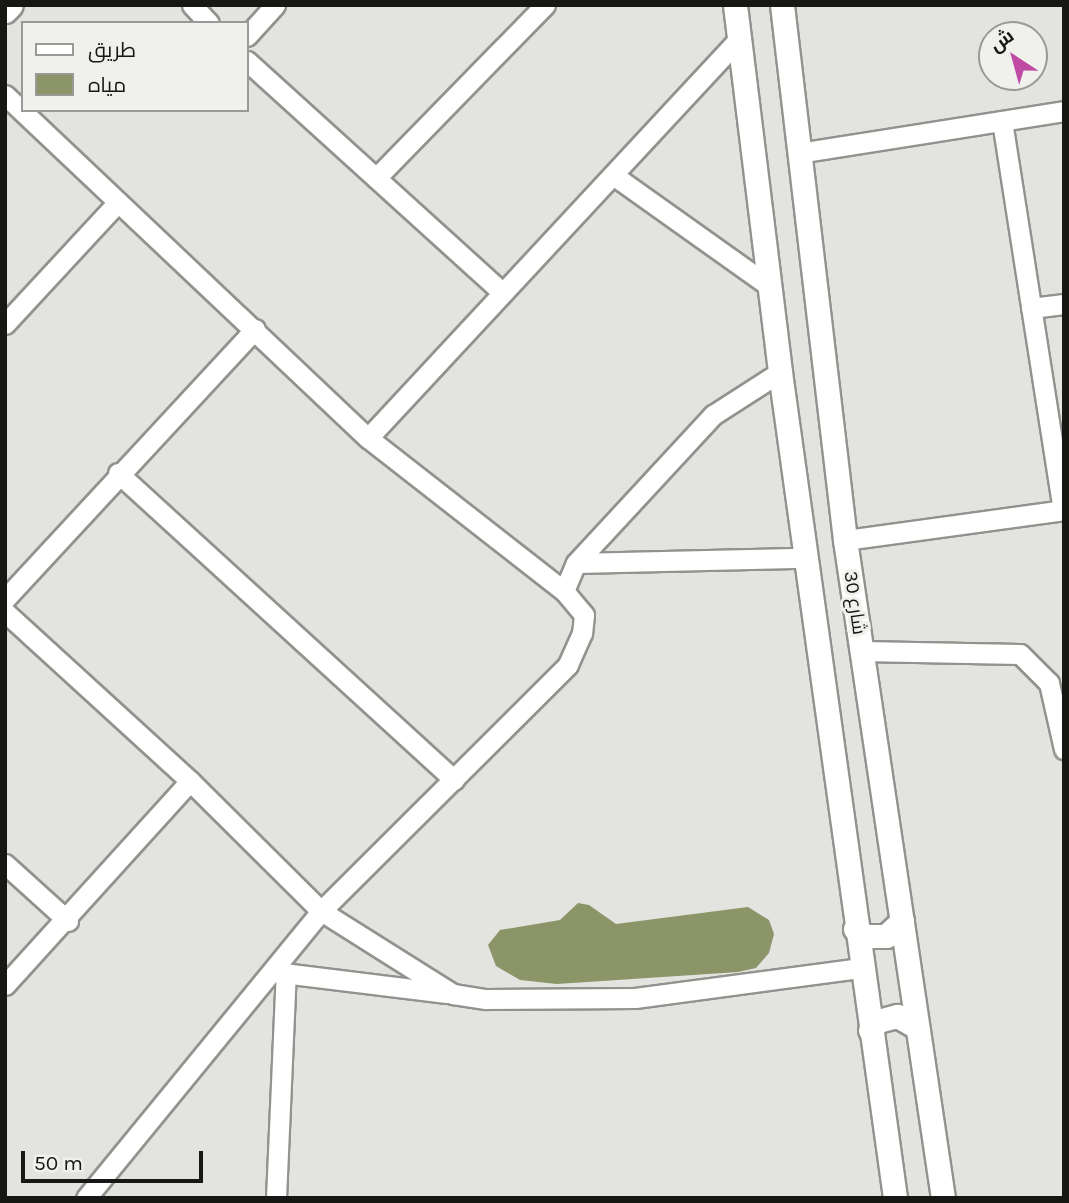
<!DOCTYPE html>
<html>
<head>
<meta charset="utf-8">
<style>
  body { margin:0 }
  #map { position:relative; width:1069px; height:1203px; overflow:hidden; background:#e3e4df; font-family:Karla,Cairo,sans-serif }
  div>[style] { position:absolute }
  .water>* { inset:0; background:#8b9568 }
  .roads { filter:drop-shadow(2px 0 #91938e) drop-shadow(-2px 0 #91938e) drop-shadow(0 2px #91938e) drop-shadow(0 -2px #91938e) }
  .minor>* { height:19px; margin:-9.5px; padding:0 9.5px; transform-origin:9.5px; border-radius:9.5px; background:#fff }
  .tertiary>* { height:23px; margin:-11.5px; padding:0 11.5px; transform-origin:11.5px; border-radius:11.5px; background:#fff }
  span { translate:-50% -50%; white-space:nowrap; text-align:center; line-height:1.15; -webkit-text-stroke:6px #f0f1ec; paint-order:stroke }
  .street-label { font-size:19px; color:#171715 }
  .frame { position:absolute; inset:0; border:7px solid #171715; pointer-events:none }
  .legend { position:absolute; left:21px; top:21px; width:228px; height:91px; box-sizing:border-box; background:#f0f1ec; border:2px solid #999a96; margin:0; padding:9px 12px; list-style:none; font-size:21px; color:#171715 }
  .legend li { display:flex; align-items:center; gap:14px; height:35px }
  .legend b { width:35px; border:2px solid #999a96 }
  .north { position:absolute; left:978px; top:21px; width:70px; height:70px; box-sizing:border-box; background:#f0f1ec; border:2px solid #999a96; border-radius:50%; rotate:324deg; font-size:19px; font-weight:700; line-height:28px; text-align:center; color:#171715 }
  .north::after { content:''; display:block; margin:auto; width:24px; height:32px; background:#be4aa4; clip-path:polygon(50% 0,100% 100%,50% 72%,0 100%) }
  .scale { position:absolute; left:21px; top:1151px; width:182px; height:32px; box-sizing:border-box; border:4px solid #171715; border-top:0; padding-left:9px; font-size:21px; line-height:24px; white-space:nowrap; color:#171715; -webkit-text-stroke:5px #f0f1ec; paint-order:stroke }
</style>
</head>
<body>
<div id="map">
  <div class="water">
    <i style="clip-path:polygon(578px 903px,589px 905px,616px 924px,748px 907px,769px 920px,774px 934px,769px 953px,756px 968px,738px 972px,557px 984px,520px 980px,496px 966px,488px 945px,500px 930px,560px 920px)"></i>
  </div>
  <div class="roads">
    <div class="minor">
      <i style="left:192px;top:5px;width:25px;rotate:47deg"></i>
      <i style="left:247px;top:36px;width:42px;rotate:-47.9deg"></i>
      <i style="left:247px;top:61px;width:345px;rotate:42.2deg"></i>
      <i style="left:5px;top:95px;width:499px;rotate:43.4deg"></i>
      <i style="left:368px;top:438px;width:249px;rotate:38deg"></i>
      <i style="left:564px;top:591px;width:31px;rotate:50deg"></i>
      <i style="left:584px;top:615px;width:18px;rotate:96deg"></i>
      <i style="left:582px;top:633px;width:35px;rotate:114deg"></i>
      <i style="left:568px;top:665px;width:349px;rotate:135.1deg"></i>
      <i style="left:321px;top:911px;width:371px;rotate:129.3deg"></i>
      <i style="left:1002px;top:121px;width:394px;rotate:81.1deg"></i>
      <i style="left:799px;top:153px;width:268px;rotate:-9deg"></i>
      <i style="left:613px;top:175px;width:191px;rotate:35.4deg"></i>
      <i style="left:376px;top:178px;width:242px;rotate:-45.7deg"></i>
      <i style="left:1031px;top:308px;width:33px;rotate:-7deg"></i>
      <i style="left:5px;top:324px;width:166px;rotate:-47.2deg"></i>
      <i style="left:368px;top:438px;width:543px;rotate:-47.09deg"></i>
      <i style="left:118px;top:473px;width:455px;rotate:42.4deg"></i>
      <i style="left:845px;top:540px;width:221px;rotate:-7.8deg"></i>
      <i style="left:576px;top:563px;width:229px;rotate:-1.3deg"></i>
      <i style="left:564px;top:591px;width:30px;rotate:-67deg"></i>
      <i style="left:576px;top:563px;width:202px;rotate:-47.2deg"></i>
      <i style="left:713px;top:415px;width:80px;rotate:-32.7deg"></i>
      <i style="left:5px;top:599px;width:368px;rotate:-47.2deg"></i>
      <i style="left:5px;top:612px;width:251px;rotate:42.4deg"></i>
      <i style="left:190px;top:781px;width:185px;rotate:44.8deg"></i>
      <i style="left:321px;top:911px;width:156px;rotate:32.2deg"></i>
      <i style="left:453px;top:994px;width:33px;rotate:9deg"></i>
      <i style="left:486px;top:999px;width:149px;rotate:-0.4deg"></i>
      <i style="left:635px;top:998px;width:228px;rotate:-7.6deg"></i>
      <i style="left:862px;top:651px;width:158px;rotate:1.1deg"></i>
      <i style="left:1020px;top:654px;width:41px;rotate:45deg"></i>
      <i style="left:1049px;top:683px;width:68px;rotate:77.2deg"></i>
      <i style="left:5px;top:864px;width:85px;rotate:42.1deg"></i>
      <i style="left:275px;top:972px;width:173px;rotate:7deg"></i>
      <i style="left:5px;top:985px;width:275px;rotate:-47.8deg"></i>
      <i style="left:276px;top:1198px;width:225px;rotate:-87.5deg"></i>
    </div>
    <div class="tertiary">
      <i style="left:735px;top:5px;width:370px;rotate:83deg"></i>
      <i style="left:780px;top:372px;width:834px;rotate:82.07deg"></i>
      <i style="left:782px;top:5px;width:539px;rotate:83.28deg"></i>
      <i style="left:845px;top:540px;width:665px;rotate:81.53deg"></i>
      <i style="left:5px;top:11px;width:8px;rotate:-45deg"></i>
      <i style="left:855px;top:929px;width:13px;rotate:32deg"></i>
      <i style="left:866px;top:936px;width:20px"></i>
      <i style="left:886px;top:936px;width:22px;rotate:-43deg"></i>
      <i style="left:870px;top:1030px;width:12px;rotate:-48deg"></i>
      <i style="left:878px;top:1021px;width:20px;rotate:-15deg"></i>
      <i style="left:897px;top:1016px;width:23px;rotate:29deg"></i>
    </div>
  </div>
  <div class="street-label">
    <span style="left:854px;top:603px;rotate:82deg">شارع 30</span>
  </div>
  <div class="frame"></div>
  <ul class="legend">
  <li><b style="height:9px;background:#fff"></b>طريق</li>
  <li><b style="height:19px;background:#8b9568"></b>مياه</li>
  </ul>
  <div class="north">ش</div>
  <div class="scale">50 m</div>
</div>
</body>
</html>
